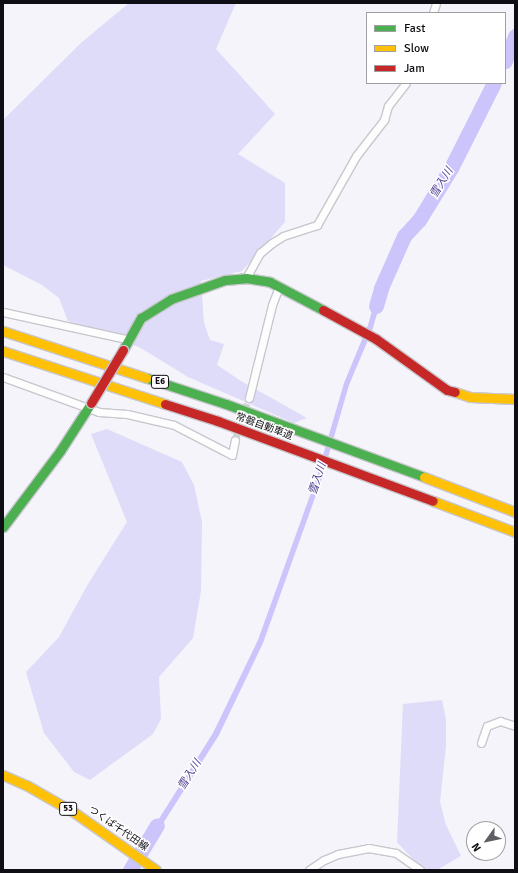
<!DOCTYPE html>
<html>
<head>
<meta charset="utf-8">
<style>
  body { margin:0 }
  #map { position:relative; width:518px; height:873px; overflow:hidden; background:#f4f4fa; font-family:Signika,"Noto Sans JP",sans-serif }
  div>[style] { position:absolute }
  .green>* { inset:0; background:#dedcf9 }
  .water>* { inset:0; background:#cbc5fc }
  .river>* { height:15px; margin:-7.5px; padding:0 7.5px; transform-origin:7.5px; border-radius:7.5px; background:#cbc5fc }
  .street-tunnel>* { height:7px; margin-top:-3.5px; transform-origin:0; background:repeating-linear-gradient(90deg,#d2d2d8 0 7px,transparent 0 10.5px) }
  .roads { filter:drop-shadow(1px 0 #c7c7cd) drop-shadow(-1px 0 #c7c7cd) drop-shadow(0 1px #c7c7cd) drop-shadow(0 -1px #c7c7cd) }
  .street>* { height:7px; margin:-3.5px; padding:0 3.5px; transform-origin:3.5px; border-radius:3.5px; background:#fdfdfe }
  .fast>* { height:9px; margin:-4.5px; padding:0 4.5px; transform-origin:4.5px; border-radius:4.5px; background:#4caf50 }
  .slow>* { height:9px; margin:-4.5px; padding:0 4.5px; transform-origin:4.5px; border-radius:4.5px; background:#ffc107 }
  .jam>* { height:9px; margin:-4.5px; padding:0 4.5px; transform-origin:4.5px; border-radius:4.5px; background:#c62828 }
  .bridges { filter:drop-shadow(1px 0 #c7c7cd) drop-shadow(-1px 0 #c7c7cd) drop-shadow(0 1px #c7c7cd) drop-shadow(0 -1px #c7c7cd) }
  .jam-bridge>* { height:9px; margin:-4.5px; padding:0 4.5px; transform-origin:4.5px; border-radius:4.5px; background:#c62828 }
  span { translate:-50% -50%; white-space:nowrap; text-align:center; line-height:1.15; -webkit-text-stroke:3px #fff; paint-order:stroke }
  .shield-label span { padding:1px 3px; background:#fff; border:1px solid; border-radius:3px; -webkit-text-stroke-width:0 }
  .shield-label { font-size:9px; color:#0f0e14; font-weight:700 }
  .street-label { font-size:10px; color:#0f0e14 }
  .water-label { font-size:11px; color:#4f3c93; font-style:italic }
  .frame { position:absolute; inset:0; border:4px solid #0f0e14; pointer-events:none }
  .legend { position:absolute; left:366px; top:12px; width:140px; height:72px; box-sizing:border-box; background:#fff; border:1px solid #9f9fa1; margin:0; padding:5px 7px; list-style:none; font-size:12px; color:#0f0e14 }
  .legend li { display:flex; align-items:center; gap:8px; height:20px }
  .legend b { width:20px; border:1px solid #9f9fa1 }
  .north { position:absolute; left:466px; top:821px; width:40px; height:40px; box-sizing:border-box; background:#fff; border:1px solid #9f9fa1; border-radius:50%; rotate:237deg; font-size:11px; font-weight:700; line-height:16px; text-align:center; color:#0f0e14 }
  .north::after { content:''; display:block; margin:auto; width:14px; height:18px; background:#5f5e64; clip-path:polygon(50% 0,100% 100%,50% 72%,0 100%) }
</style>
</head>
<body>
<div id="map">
  <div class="green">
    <i style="clip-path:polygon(129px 3px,236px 3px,216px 49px,275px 114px,238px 154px,285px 183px,285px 222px,242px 271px,201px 281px,204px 323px,210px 340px,224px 344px,217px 365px,241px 381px,307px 418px,294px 423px,188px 377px,139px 347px,68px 321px,59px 298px,42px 285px,3px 265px,3px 120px,82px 42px)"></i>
    <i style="clip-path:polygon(107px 429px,182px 462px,194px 485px,202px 522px,201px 591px,193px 638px,159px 677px,161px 719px,153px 734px,90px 780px,74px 772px,44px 733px,26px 672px,59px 637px,88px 584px,127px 522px,91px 434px)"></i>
    <i style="clip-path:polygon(442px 700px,446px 719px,446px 746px,440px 802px,446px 825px,461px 856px,437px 870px,423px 870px,397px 842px,403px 704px)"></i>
  </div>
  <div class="water">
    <i style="clip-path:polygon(379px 286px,384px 289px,373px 328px,349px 385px,322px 478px,263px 643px,219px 735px,150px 844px,145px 841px,213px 733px,258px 640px,317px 476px,344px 383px,368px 325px)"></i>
  </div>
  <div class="river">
    <i style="left:505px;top:61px;width:27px;rotate:-68deg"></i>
    <i style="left:376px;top:306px;width:19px;rotate:-74deg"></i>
    <i style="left:381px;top:288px;width:57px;rotate:-66.1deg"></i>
    <i style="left:404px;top:236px;width:22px;rotate:-47deg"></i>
    <i style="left:419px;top:220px;width:61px;rotate:-58.4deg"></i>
    <i style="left:451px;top:168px;width:95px;rotate:-63.2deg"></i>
    <i style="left:130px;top:870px;width:52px;rotate:-59deg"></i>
  </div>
  <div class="street-tunnel">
    <i style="left:235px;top:440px;width:44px;rotate:-71.6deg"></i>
  </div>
  <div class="roads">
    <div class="street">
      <i style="left:433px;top:13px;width:10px;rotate:-73deg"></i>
      <i style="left:246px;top:278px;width:29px;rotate:-61deg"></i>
      <i style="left:260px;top:253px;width:16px;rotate:-40deg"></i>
      <i style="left:272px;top:243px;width:13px;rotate:-32deg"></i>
      <i style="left:283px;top:236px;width:36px;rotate:-18deg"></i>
      <i style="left:317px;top:225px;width:79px;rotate:-60.5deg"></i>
      <i style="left:356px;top:156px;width:46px;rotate:-52.1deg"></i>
      <i style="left:384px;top:120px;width:15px;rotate:-74deg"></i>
      <i style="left:388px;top:106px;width:29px;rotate:-52deg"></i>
      <i style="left:3px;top:312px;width:130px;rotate:12.4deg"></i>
      <i style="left:3px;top:377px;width:102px;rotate:20deg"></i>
      <i style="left:99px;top:412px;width:28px;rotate:4deg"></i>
      <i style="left:127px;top:414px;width:48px;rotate:13.2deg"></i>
      <i style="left:174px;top:425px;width:65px;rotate:27.3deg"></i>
      <i style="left:232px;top:455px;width:15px;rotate:-79deg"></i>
      <i style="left:249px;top:398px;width:96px;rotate:-76.1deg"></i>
      <i style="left:272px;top:305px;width:19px;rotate:-69deg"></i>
      <i style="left:481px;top:743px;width:18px;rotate:-71deg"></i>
      <i style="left:487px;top:726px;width:14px;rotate:-21deg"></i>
      <i style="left:500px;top:721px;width:16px;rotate:18deg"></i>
      <i style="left:309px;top:870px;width:18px;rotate:-34deg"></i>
      <i style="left:324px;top:860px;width:15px;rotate:-23deg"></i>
      <i style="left:338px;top:854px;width:31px;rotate:-11deg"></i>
      <i style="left:368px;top:848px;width:28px;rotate:10deg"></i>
      <i style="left:396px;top:853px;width:29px;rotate:35deg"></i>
    </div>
    <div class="fast">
      <i style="left:123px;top:350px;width:37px;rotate:-61deg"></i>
      <i style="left:141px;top:318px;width:36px;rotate:-32deg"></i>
      <i style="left:171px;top:299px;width:57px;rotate:-19.4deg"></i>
      <i style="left:225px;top:280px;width:21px;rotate:-5deg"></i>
      <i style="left:246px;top:278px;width:24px;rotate:9deg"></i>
      <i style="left:270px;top:282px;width:60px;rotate:27.8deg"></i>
      <i style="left:147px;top:378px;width:83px;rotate:18.2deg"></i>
      <i style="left:226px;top:404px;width:211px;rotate:20.2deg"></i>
      <i style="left:3px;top:527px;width:95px;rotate:-53.1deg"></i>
      <i style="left:60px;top:451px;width:57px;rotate:-57.1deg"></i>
    </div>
    <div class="slow">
      <i style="left:3px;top:331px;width:151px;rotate:18.1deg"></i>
      <i style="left:3px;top:351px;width:170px;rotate:18.1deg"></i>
      <i style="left:455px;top:392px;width:16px;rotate:18deg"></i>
      <i style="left:470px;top:397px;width:45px;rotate:2.5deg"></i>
      <i style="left:424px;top:477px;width:97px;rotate:21deg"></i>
      <i style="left:433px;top:501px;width:88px;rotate:20.7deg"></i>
      <i style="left:3px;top:775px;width:27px;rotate:24deg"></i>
      <i style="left:28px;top:786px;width:54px;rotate:29.9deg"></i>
      <i style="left:75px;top:813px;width:99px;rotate:35.1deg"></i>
    </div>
    <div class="jam">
      <i style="left:323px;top:310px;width:60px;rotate:28.7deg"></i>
      <i style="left:376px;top:339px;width:87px;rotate:35.7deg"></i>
      <i style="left:447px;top:390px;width:8px;rotate:14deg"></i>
      <i style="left:165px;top:404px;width:56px;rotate:17.8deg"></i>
      <i style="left:218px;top:421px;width:229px;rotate:20.4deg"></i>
    </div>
  </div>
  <div class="bridges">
    <div class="jam-bridge">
      <i style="left:91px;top:403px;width:62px;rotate:-58.9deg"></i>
    </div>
  </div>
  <div class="shield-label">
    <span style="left:160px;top:382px">E6</span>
    <span style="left:68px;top:809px">53</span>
  </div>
  <div class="street-label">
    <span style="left:264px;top:427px;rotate:20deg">常磐自動車道</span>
    <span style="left:118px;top:829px;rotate:35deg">つくば千代田線</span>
  </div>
  <div class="water-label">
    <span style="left:442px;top:183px;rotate:-59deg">雪入川</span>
    <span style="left:318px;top:479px;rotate:-72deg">雪入川</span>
    <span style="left:190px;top:775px;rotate:-58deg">雪入川</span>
  </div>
  <div class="frame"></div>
  <ul class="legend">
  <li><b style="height:5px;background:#4caf50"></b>Fast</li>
  <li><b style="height:5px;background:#ffc107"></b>Slow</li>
  <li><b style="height:5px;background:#c62828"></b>Jam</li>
  </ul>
  <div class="north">N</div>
</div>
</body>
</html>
